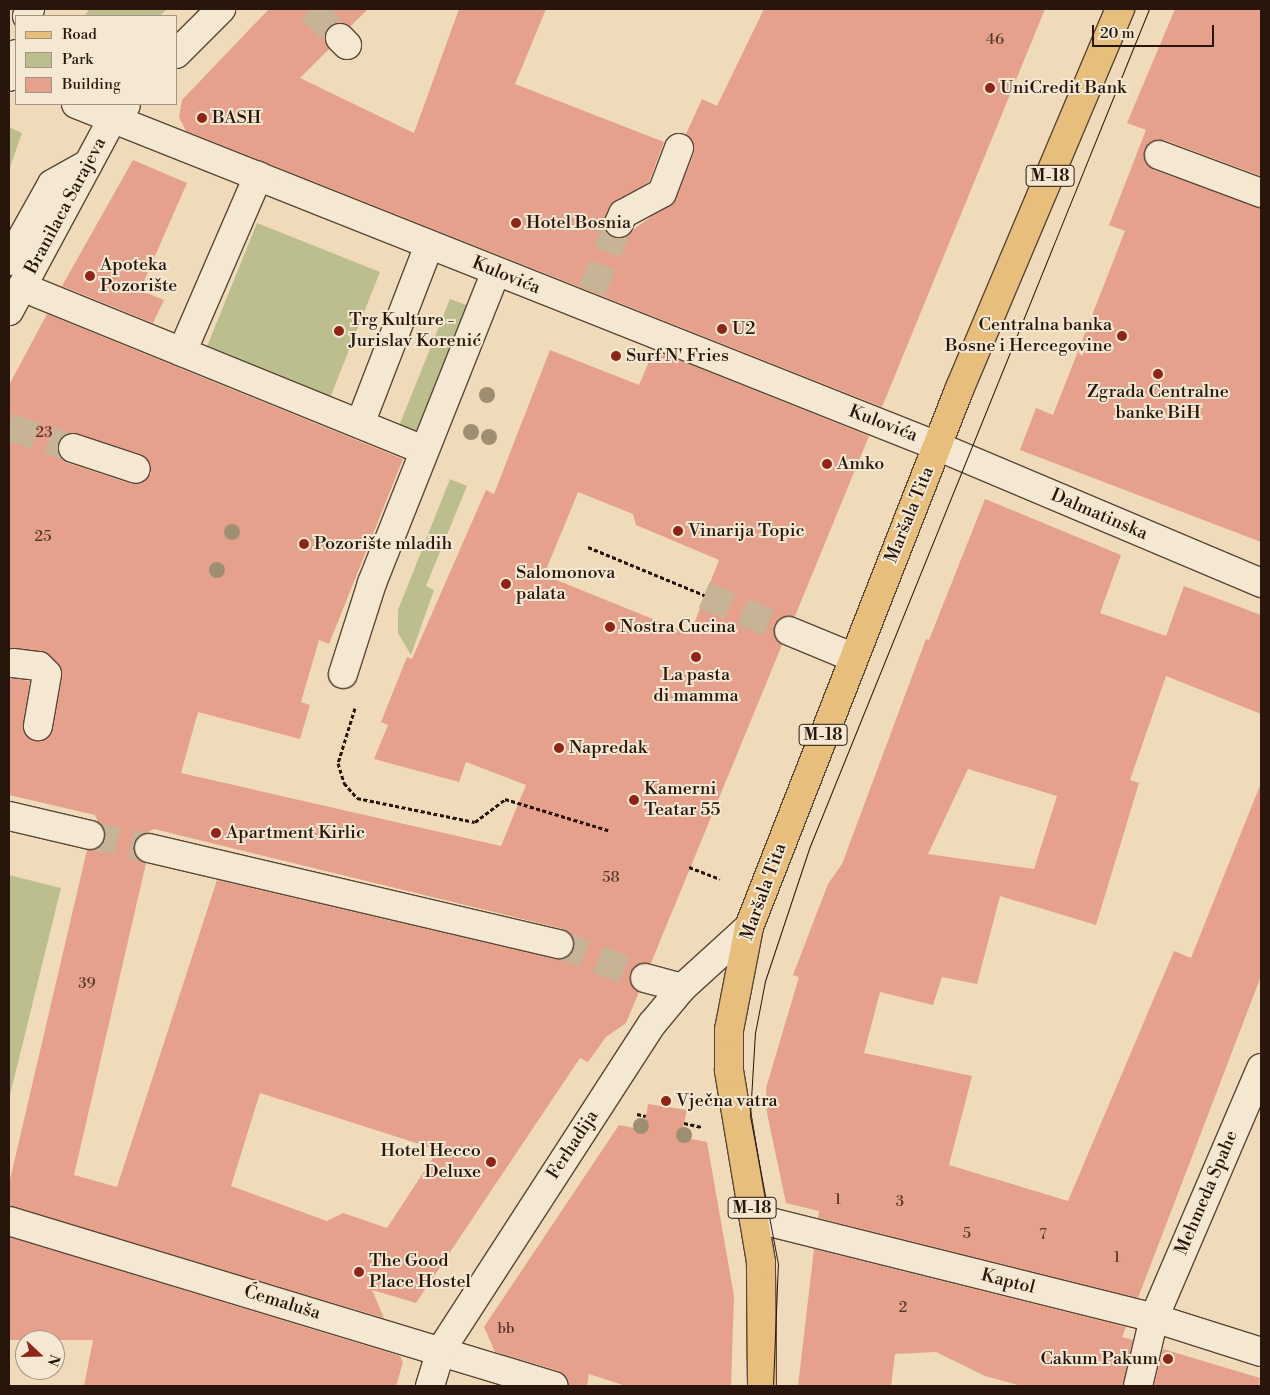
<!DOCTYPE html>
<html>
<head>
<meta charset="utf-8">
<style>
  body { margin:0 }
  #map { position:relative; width:1270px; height:1395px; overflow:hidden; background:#efdbb9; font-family:"Libre Bodoni",serif }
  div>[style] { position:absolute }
  .green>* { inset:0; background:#bcbf8d }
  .building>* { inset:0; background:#e5a18b }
  .minor-tunnel>* { height:28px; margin-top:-14px; transform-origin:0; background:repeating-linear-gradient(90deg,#c7b396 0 28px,transparent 0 42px) }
  .path>* { height:3px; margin-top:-1.5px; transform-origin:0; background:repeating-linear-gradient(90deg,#28150b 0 4px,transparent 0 6.5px) }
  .roads { filter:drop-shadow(1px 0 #5a4636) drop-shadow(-1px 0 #5a4636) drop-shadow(0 1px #5a4636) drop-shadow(0 -1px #5a4636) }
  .minor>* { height:28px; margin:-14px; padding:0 14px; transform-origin:14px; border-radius:14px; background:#f5e8d2 }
  .major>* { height:28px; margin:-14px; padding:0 14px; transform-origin:14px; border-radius:14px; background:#e8be7c }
  .tram>* { height:1px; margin:-0.5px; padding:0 0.5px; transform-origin:0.5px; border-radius:0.5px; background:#28150b }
  .trees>* { width:16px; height:16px; margin:-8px; border-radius:50%; background:#9e8f72 }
  .dots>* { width:14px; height:14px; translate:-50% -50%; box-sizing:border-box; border:2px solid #f5e8d2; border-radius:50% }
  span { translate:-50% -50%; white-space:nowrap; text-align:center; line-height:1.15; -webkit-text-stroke:4px #f5e8d2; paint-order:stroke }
  .number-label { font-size:15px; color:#57382b }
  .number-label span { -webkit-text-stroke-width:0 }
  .shield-label span { padding:1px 4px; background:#f5e8d2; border:1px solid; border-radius:4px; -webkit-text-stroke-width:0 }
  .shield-label { font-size:16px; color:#28150b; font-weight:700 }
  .poi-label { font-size:18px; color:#28150b }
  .left { translate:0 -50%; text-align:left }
  .right { translate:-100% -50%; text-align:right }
  .street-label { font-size:18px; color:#28150b }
  .frame { position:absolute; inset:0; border:10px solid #28150b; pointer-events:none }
  .legend { position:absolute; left:15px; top:15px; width:162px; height:90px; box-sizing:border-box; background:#f5e8d2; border:1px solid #a39482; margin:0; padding:6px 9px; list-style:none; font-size:15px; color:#28150b }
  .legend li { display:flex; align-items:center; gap:10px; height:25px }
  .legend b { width:25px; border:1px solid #a39482 }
  .north { position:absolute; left:15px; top:1330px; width:50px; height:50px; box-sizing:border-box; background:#f5e8d2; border:1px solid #a39482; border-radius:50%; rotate:111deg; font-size:14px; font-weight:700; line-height:20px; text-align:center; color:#28150b }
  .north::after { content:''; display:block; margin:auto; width:18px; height:22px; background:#8f2418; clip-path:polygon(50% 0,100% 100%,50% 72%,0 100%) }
  .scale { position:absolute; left:1092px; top:25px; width:122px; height:22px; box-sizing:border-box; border:2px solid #28150b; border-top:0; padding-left:6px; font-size:15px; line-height:18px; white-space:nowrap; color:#28150b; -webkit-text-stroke:4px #f5e8d2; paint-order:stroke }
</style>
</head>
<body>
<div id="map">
  <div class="green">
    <i style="clip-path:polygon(89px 9px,167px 9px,160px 16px,85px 16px)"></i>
    <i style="clip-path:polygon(9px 127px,22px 133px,9px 170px)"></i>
    <i style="clip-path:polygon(257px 223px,380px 272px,330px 398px,206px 349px)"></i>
    <i style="clip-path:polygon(450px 299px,480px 310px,430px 438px,399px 426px)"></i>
    <i style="clip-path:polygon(450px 479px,467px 486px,426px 586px,434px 590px,411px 655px,398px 633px,398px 610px)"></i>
    <i style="clip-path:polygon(9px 875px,61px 888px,9px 1099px)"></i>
  </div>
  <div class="building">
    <i style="clip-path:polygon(269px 9px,368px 9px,350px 27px,336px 23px,329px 27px,325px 42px,329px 49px,300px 78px,414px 133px,459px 9px,546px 9px,515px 84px,664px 142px,649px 182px,609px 208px,604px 225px,607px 233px,620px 239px,676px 199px,694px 153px,694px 145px,686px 134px,702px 99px,717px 106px,764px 9px,1045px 9px,882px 407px,186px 131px,179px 117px,182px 100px)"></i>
    <i style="clip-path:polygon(1175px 9px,1261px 9px,1261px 176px,1164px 140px,1149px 143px,1144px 157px,1154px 170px,1261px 208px,1261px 542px,1020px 450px,1036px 408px,1053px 415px,1125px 231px,1109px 225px,1146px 130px,1127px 123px)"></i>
    <i style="clip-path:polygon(133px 160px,187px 183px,140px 290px,164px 300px,153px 323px,62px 286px)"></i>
    <i style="clip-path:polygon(evenodd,47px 314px,403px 459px,329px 644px,319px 640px,301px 702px,310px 705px,300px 739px,198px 712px,181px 773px,501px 846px,526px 785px,466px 762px,459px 782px,374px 759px,388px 725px,381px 722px,407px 657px,412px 659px,486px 490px,494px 494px,550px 350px,639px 385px,654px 350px,869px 436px,795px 616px,780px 618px,774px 626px,774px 634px,782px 645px,651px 963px,641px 963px,630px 973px,630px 982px,639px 992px,626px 1023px,606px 1037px,588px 1062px,580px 1058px,416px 1303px,372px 1290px,384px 1318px,9px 1206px,9px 1184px,87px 850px,101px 846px,105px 838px,95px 815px,9px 795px,9px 678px,30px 681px,23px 731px,36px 741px,44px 740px,53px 729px,62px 677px,50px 655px,9px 648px,9px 385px,47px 314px,70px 433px,141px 454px,151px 465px,151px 474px,140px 484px,132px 484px,68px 463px,58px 452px,58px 444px,70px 433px,47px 314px,578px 492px,633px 514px,636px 525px,719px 560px,690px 634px,544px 575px,578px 492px,47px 314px,154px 829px,563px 929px,574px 939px,574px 948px,564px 959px,555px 959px,217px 880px,117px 1187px,74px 1175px,146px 863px,138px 859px,134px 845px,138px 837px,154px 829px,47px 314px,260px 1093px,438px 1150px,387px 1228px,343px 1213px,327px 1221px,231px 1186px,260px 1093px)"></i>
    <i style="clip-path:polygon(evenodd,985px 499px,1121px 555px,1100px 613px,1166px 636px,1184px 586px,1261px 615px,1261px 714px,1166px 676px,1130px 780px,1139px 783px,1096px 925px,1000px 896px,977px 984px,942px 977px,933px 1005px,880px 992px,864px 1053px,972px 1076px,949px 1165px,1068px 1201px,1174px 951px,1191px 958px,1261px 783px,1261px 976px,1138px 1298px,818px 1218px,819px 1211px,786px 1203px,767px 1113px,766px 1088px,799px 977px,793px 975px,828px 884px,842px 864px,926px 639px,929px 640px,985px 499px,968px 769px,1057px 796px,1034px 869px,928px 854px,968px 769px)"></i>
    <i style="clip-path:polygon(648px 1104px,687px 1110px,681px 1137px,707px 1142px,734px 1296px,731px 1386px,626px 1386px,589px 1374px,587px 1386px,569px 1386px,559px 1371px,495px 1352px,484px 1327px,619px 1125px,644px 1130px)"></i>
    <i style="clip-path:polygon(9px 1237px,400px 1356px,403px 1362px,396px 1386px,84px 1386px,93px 1340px,9px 1340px)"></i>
    <i style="clip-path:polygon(814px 1249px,1126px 1327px,1122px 1337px,1133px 1340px,1123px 1386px,1022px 1386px,985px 1376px,936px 1352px,895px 1354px,891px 1386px,798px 1386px)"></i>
    <i style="clip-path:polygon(1163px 1349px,1260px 1378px,1259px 1386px,1154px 1386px)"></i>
  </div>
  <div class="minor-tunnel">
    <i style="left:311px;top:9px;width:41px;rotate:45deg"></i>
    <i style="left:592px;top:291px;width:73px;rotate:-68.3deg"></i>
    <i style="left:9px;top:427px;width:67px;rotate:18.2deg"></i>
    <i style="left:704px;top:595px;width:92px;rotate:23deg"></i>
    <i style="left:90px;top:835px;width:60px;rotate:12.4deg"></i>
    <i style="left:559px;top:944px;width:92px;rotate:21.6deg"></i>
  </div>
  <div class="path">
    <i style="left:588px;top:547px;width:126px;rotate:22.5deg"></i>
    <i style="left:355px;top:708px;width:58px;rotate:107.2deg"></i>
    <i style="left:338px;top:763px;width:21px;rotate:73deg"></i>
    <i style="left:344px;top:783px;width:20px;rotate:49deg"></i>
    <i style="left:357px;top:798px;width:120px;rotate:11.5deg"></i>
    <i style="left:475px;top:822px;width:38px;rotate:-37deg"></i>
    <i style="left:505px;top:799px;width:108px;rotate:16.8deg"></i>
    <i style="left:689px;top:867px;width:33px;rotate:21deg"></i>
    <i style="left:637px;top:1114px;width:9px;rotate:13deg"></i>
    <i style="left:684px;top:1123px;width:18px;rotate:13deg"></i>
  </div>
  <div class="roads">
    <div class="minor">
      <i style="left:27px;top:16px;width:8px;rotate:-67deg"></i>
      <i style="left:340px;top:38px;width:10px;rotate:45deg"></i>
      <i style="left:176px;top:54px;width:64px;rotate:-45deg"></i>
      <i style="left:9px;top:77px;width:24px;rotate:-73deg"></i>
      <i style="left:76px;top:104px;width:926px;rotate:21.66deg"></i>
      <i style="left:937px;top:446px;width:352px;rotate:22.9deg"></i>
      <i style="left:1159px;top:155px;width:109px;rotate:20.4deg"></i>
      <i style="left:619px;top:223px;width:10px;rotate:-66deg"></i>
      <i style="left:623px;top:214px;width:44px;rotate:-28.3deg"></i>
      <i style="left:662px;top:193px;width:48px;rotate:-69.3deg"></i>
      <i style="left:9px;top:261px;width:88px;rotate:-60.8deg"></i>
      <i style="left:52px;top:184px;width:41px;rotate:-29.1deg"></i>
      <i style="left:22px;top:287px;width:434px;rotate:22.1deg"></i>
      <i style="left:9px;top:311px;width:219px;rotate:-61.7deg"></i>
      <i style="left:113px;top:118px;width:18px;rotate:-45deg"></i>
      <i style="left:182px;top:352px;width:192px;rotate:-66.6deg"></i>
      <i style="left:360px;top:424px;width:192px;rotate:-68.9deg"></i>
      <i style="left:73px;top:448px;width:66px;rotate:18.4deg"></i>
      <i style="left:789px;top:631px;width:68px;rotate:22.4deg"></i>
      <i style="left:13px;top:663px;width:26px;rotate:7deg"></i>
      <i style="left:39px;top:666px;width:11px;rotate:45deg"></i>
      <i style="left:47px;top:674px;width:53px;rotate:99.8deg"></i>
      <i style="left:343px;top:674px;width:96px;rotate:-72.3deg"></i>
      <i style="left:372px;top:583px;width:335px;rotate:-68.3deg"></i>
      <i style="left:9px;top:816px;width:83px;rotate:13.2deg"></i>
      <i style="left:149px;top:848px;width:421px;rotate:13.2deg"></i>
      <i style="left:645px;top:978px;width:38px;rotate:15deg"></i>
      <i style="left:754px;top:1218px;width:412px;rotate:14deg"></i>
      <i style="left:1154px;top:1318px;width:112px;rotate:17.6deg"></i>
      <i style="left:9px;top:1221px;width:569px;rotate:16.84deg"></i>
      <i style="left:430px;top:1386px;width:38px;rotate:-73deg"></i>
      <i style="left:441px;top:1350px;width:388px;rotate:-57.1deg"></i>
      <i style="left:652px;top:1024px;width:47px;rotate:-50.2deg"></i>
      <i style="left:682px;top:988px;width:91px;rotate:-42.3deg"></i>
      <i style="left:1138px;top:1386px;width:70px;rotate:-76.8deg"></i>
      <i style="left:1154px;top:1318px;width:272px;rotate:-66.8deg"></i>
    </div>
    <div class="major">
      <i style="left:762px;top:1386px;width:124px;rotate:-90.5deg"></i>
      <i style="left:761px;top:1262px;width:195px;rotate:-99.5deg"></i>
      <i style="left:729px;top:1070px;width:40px;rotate:-90deg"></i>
      <i style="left:729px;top:1030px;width:105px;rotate:-79deg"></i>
      <i style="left:749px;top:927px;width:577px;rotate:-68.64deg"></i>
      <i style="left:959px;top:390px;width:414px;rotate:-67.1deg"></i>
    </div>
  </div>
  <div class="tram">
    <i style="left:773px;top:1386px;width:122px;rotate:-87.7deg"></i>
    <i style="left:778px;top:1264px;width:151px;rotate:-100.7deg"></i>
    <i style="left:750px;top:1116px;width:83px;rotate:-86.6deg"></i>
    <i style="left:755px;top:1033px;width:53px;rotate:-79.1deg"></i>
    <i style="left:765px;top:981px;width:142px;rotate:-71.6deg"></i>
    <i style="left:810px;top:846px;width:903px;rotate:-67.95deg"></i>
  </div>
  <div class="trees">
    <i style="left:487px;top:395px"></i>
    <i style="left:471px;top:432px"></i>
    <i style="left:489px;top:437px"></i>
    <i style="left:232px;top:532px"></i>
    <i style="left:217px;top:570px"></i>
    <i style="left:641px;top:1126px"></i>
    <i style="left:684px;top:1135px"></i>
  </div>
  <div class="dots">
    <i style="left:990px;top:88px;background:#8f2418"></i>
    <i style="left:202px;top:118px;background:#8f2418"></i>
    <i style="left:516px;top:223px;background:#8f2418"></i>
    <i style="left:90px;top:276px;background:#8f2418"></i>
    <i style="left:722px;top:329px;background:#8f2418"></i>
    <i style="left:339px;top:331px;background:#8f2418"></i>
    <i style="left:1122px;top:336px;background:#8f2418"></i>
    <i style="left:616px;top:356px;background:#8f2418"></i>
    <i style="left:1158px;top:374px;background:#8f2418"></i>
    <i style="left:827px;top:464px;background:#8f2418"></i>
    <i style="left:678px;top:531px;background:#8f2418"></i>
    <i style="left:304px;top:544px;background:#8f2418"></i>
    <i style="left:506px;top:584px;background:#8f2418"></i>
    <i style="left:610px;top:627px;background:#8f2418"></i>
    <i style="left:696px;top:657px;background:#8f2418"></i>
    <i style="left:559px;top:748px;background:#8f2418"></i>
    <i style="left:634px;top:800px;background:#8f2418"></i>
    <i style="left:216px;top:833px;background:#8f2418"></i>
    <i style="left:666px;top:1101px;background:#8f2418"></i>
    <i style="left:491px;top:1162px;background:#8f2418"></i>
    <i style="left:359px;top:1272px;background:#8f2418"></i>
    <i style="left:1168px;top:1359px;background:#8f2418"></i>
  </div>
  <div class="number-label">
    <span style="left:995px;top:40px">46</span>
    <span style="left:44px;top:433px">23</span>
    <span style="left:43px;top:537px">25</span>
    <span style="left:611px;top:878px">58</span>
    <span style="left:87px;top:984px">39</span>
    <span style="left:838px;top:1200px">1</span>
    <span style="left:900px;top:1202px">3</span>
    <span style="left:967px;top:1234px">5</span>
    <span style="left:1043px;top:1235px">7</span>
    <span style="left:1117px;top:1258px">1</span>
    <span style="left:903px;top:1308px">2</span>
    <span style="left:506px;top:1329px">bb</span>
  </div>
  <div class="shield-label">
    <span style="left:1050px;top:176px">M-18</span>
    <span style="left:823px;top:735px">M-18</span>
    <span style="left:752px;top:1208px">M-18</span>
  </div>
  <div class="poi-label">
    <span class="left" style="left:1000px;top:88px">UniCredit Bank</span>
    <span class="left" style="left:212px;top:118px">BASH</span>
    <span class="left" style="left:526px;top:223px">Hotel Bosnia</span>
    <span class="left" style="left:100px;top:276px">Apoteka<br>Pozorište</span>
    <span class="left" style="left:349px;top:331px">Trg Kulture -<br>Jurislav Korenić</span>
    <span class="right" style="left:1112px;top:336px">Centralna banka<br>Bosne i Hercegovine</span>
    <span class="left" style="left:732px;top:329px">U2</span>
    <span class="left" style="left:626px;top:356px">Surf N' Fries</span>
    <span style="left:1158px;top:403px">Zgrada Centralne<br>banke BiH</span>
    <span class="left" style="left:837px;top:464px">Amko</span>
    <span class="left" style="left:688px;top:531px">Vinarija Topic</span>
    <span class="left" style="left:314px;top:544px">Pozorište mladih</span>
    <span class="left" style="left:516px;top:584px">Salomonova<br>palata</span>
    <span class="left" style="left:620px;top:627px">Nostra Cucina</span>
    <span style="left:696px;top:686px">La pasta<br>di mamma</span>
    <span class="left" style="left:569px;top:748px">Napredak</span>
    <span class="left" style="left:644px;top:800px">Kamerni<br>Teatar 55</span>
    <span class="left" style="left:226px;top:833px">Apartment Kirlic</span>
    <span class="left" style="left:676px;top:1101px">Vječna vatra</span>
    <span class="right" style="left:481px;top:1162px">Hotel Hecco<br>Deluxe</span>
    <span class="left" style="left:369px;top:1272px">The Good<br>Place Hostel</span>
    <span class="right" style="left:1158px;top:1359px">Cakum Pakum</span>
  </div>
  <div class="street-label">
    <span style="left:66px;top:206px;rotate:-62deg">Branilaca Sarajeva</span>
    <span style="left:506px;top:276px;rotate:22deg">Kulovića</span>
    <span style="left:883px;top:424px;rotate:21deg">Kulovića</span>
    <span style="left:910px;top:515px;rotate:-68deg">Maršala Tita</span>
    <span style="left:1099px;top:515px;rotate:23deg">Dalmatinska</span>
    <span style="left:764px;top:892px;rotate:-70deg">Maršala Tita</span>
    <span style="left:573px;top:1145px;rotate:-57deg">Ferhadija</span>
    <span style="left:1207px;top:1193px;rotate:-67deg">Mehmeda Spahe</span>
    <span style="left:1008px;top:1282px;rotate:14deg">Kaptol</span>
    <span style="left:282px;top:1303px;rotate:17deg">Ćemaluša</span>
  </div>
  <div class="frame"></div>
  <ul class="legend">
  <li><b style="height:6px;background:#e8be7c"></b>Road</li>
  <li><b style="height:14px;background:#bcbf8d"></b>Park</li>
  <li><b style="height:14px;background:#e5a18b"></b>Building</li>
  </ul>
  <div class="north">N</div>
  <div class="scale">20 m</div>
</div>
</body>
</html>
